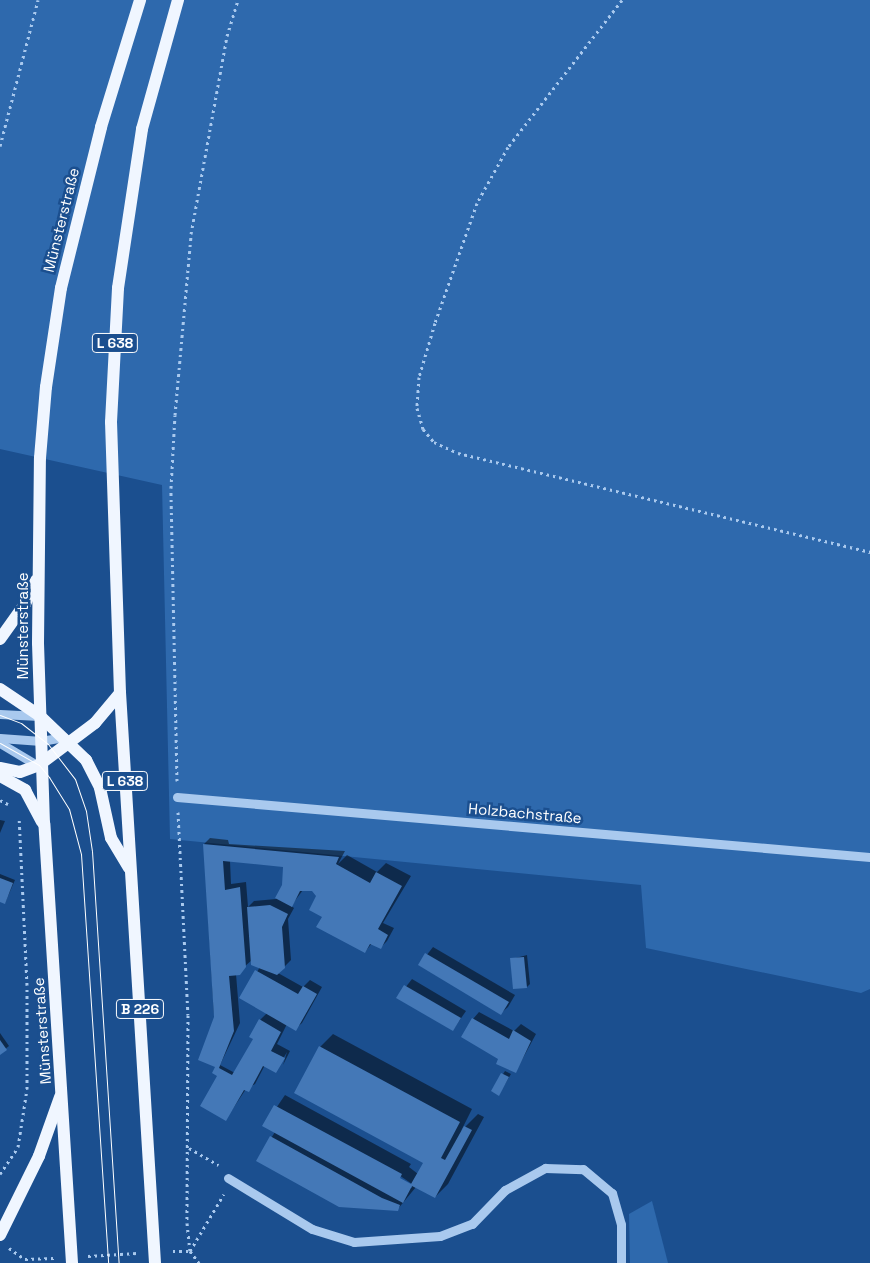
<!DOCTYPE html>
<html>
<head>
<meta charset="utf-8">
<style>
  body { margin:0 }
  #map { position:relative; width:870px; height:1263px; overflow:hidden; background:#1b4f8f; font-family:"Space Grotesk",sans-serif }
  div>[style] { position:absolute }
  .green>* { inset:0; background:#2e69ad }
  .shadow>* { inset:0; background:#0007 }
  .building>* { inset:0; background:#4478b7 }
  .path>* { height:3px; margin-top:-1.5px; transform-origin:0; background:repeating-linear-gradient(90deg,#a9c9ee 0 2.5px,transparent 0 6.5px) }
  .minor>* { height:9px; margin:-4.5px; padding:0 4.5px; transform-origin:4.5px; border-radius:4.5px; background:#a9c9ee }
  .major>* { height:12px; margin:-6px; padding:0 6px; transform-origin:6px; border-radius:6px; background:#f0f6ff }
  .tram>* { height:1px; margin:-0.5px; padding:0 0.5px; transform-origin:0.5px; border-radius:0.5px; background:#fff }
  span { translate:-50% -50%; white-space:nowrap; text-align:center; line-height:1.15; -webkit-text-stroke:5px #1b4f8f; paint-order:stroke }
  .shield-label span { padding:1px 4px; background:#1b4f8f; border:1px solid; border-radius:4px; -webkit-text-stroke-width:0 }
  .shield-label { font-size:14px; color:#fff; font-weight:700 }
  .street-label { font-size:15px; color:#fff }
</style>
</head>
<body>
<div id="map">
  <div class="green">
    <i style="clip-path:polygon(0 0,870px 0,870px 989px,861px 993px,646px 948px,641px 885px,170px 839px,162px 485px,0 449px)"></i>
    <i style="clip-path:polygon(652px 1201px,668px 1263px,630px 1263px,629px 1214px)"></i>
  </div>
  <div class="shadow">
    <i style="clip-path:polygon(0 820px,5px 821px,0 833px)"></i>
    <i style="clip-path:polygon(evenodd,210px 838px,228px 840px,229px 844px,345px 851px,338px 864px,347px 855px,377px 872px,386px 863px,411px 876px,383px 923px,394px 928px,387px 941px,381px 947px,372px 943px,365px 952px,323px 916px,324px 887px,303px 890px,291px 906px,294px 908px,288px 919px,291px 960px,278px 973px,303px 987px,310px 980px,322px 987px,302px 1023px,295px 1029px,287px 1024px,277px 1044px,290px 1051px,283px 1065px,287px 1052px,276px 1071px,265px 1065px,255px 1084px,246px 1089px,226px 1119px,217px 1066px,204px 844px,210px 838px,230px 861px,285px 863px,284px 886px,276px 899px,254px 901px,248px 907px,246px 882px,231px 884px,230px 861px,210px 838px,252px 960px,260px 967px,241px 998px,267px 1013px,260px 1020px,254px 1038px,235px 1073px,220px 1065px,240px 1023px,236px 974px,252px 960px)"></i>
    <i style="clip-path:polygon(0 874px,15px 880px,5px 903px,0 901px)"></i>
    <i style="clip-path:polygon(433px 947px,515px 995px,508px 1007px,501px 1013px,419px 965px)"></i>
    <i style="clip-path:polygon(527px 955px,530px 984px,527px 987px,512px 959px)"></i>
    <i style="clip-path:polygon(412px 979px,466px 1011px,453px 1030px,398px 997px)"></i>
    <i style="clip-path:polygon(479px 1012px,514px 1031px,521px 1024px,536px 1034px,516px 1071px,500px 1058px,473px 1019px)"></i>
    <i style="clip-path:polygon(0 1033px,9px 1046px,0 1053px)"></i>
    <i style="clip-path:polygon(evenodd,333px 1034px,472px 1109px,461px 1131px,478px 1114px,484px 1117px,448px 1184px,435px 1197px,416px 1187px,397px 1210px,257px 1160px,275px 1132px,264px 1126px,285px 1095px,411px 1164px,409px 1167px,418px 1174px,425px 1162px,320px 1047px,333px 1034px,396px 1173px,412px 1184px,412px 1188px,394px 1175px,396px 1173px)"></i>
    <i style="clip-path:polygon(505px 1071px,511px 1074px,499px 1094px,492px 1091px)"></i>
  </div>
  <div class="building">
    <i style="clip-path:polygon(203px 844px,339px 857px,336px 864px,370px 883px,376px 872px,402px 886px,378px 929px,388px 935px,381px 949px,370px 944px,365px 953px,316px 927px,322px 917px,309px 910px,316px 896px,312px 891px,300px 891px,292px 907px,275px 898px,282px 885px,283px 867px,223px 861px,225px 890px,240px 887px,246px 967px,240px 975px,229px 976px,234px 1031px,219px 1068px,232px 1075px,253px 1039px,249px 1037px,259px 1019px,281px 1032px,271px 1051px,285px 1058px,276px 1073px,263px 1066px,249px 1092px,244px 1090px,226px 1121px,200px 1106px,217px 1076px,212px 1073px,215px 1067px,198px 1060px,214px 1017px)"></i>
    <i style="clip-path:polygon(0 878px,13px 883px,5px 904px,0 902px)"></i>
    <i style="clip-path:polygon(270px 905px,288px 914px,282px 927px,285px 968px,277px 975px,251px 965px,247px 907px)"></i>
    <i style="clip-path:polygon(425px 953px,509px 1002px,501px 1015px,418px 965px)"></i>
    <i style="clip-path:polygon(524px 957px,527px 988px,513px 989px,510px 958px)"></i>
    <i style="clip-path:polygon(255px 970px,298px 994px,303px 986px,317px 994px,296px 1031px,239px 998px)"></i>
    <i style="clip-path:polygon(404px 985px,461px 1018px,453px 1031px,396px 998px)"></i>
    <i style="clip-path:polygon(472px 1018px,509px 1039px,513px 1030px,531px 1041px,516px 1073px,496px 1064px,498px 1059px,461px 1037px)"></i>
    <i style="clip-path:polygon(0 1040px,7px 1050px,0 1055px)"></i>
    <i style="clip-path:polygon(319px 1046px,460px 1122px,441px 1158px,445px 1160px,464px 1126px,472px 1130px,435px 1198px,412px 1186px,403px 1203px,262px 1126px,274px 1105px,402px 1174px,400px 1178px,411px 1184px,423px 1163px,294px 1093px)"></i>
    <i style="clip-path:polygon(501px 1073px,509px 1077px,499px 1096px,491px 1091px)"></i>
    <i style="clip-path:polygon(270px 1136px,382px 1198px,400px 1205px,398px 1211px,339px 1207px,256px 1161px)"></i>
  </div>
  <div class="path">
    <i style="left:622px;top:0;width:186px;rotate:127.8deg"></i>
    <i style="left:508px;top:147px;width:64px;rotate:119deg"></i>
    <i style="left:477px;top:203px;width:127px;rotate:109.3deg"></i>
    <i style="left:435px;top:323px;width:56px;rotate:106.5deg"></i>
    <i style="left:419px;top:377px;width:31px;rotate:94deg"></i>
    <i style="left:417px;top:408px;width:22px;rotate:74deg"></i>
    <i style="left:423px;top:429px;width:17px;rotate:50deg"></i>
    <i style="left:434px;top:442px;width:26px;rotate:25deg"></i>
    <i style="left:458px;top:453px;width:424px;rotate:13.5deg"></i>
    <i style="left:0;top:146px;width:151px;rotate:-75.4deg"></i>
    <i style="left:177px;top:781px;width:293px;rotate:-91.2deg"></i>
    <i style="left:171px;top:488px;width:73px;rotate:-86.9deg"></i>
    <i style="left:175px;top:415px;width:182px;rotate:-84.9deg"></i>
    <i style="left:191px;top:234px;width:201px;rotate:-79.7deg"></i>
    <i style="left:227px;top:36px;width:38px;rotate:-73deg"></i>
    <i style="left:0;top:800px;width:9px;rotate:27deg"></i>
    <i style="left:178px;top:812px;width:203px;rotate:87.2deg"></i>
    <i style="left:188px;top:1015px;width:208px;rotate:90.3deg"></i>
    <i style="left:187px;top:1223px;width:28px;rotate:84deg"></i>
    <i style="left:190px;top:1251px;width:15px;rotate:53deg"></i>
    <i style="left:189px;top:1148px;width:34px;rotate:30deg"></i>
    <i style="left:0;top:1174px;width:32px;rotate:-56deg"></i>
    <i style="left:18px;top:1147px;width:59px;rotate:-81.2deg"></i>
    <i style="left:27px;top:1089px;width:104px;rotate:-90deg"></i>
    <i style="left:27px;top:985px;width:167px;rotate:-92.7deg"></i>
    <i style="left:9px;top:1248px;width:19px;rotate:35deg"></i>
    <i style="left:25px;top:1259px;width:29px;rotate:-2deg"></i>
    <i style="left:173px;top:1251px;width:17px"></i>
    <i style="left:190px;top:1251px;width:66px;rotate:-59.2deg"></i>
    <i style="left:88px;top:1256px;width:49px;rotate:-3.5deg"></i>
  </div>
  <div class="minor">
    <i style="left:0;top:714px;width:39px;rotate:3deg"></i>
    <i style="left:0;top:738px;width:41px;rotate:4.2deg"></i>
    <i style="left:41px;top:741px;width:23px;rotate:-10deg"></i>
    <i style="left:0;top:743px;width:47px;rotate:31deg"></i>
    <i style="left:177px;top:797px;width:696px;rotate:4.95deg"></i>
    <i style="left:228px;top:1178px;width:98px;rotate:31.3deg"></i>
    <i style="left:312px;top:1229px;width:44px;rotate:17.2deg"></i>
    <i style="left:354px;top:1242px;width:86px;rotate:-4deg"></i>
    <i style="left:440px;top:1236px;width:34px;rotate:-21deg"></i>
    <i style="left:472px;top:1224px;width:47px;rotate:-45.9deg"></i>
    <i style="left:505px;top:1190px;width:46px;rotate:-28.8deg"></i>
    <i style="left:545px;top:1168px;width:38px;rotate:2deg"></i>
    <i style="left:583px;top:1169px;width:38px;rotate:40deg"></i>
    <i style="left:612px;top:1193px;width:33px;rotate:74deg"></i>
    <i style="left:621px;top:1225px;width:38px;rotate:90deg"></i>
  </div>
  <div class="major">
    <i style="left:0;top:639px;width:43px;rotate:-54.5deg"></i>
    <i style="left:25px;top:604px;width:26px;rotate:-65deg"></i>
    <i style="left:0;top:689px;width:48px;rotate:34deg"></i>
    <i style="left:40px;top:716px;width:64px;rotate:43.7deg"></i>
    <i style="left:86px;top:760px;width:31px;rotate:63deg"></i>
    <i style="left:100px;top:788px;width:51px;rotate:77.6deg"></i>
    <i style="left:111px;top:838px;width:35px;rotate:59deg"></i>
    <i style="left:0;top:768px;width:20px;rotate:11deg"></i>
    <i style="left:20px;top:772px;width:20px;rotate:-20deg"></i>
    <i style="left:39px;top:765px;width:70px;rotate:-36.9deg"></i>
    <i style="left:95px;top:723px;width:39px;rotate:-50deg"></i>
    <i style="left:0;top:776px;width:29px;rotate:29deg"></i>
    <i style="left:25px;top:790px;width:36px;rotate:62deg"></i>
    <i style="left:0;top:1235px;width:88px;rotate:-63.7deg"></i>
    <i style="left:39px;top:1156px;width:63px;rotate:-70.4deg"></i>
    <i style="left:72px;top:1263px;width:440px;rotate:-93.6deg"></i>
    <i style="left:44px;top:824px;width:181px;rotate:-91.9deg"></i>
    <i style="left:38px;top:643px;width:185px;rotate:-89.4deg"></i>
    <i style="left:40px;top:458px;width:71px;rotate:-85.2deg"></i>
    <i style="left:46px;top:387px;width:100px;rotate:-81.4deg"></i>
    <i style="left:61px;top:288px;width:166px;rotate:-76deg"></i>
    <i style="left:101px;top:127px;width:133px;rotate:-72.9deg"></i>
    <i style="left:155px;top:1263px;width:571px;rotate:-93.51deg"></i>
    <i style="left:120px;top:693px;width:271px;rotate:-91.9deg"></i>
    <i style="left:111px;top:422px;width:134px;rotate:-87deg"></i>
    <i style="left:118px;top:288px;width:161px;rotate:-81.4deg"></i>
    <i style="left:142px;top:129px;width:134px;rotate:-74.4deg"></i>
  </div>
  <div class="tram">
    <i style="left:0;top:715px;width:22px;rotate:21deg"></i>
    <i style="left:21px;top:723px;width:34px;rotate:38deg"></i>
    <i style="left:48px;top:744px;width:44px;rotate:52.4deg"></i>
    <i style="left:75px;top:779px;width:34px;rotate:71deg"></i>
    <i style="left:86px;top:811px;width:40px;rotate:81.5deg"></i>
    <i style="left:92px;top:851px;width:413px;rotate:86.3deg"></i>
    <i style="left:0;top:743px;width:45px;rotate:29.4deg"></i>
    <i style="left:39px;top:765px;width:16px;rotate:50deg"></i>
    <i style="left:49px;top:777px;width:38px;rotate:58deg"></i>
    <i style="left:69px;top:809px;width:47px;rotate:75.1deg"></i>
    <i style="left:81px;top:854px;width:410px;rotate:86.2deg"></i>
  </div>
  <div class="shield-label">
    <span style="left:115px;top:343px">L 638</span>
    <span style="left:125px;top:781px">L 638</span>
    <span style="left:140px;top:1009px">B 226</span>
  </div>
  <div class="street-label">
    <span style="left:61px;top:220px;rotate:-76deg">Münsterstraße</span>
    <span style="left:23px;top:626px;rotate:-90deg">Münsterstraße</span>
    <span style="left:525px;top:813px;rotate:5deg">Holzbachstraße</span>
    <span style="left:42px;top:1031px;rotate:-94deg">Münsterstraße</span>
  </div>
</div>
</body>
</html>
